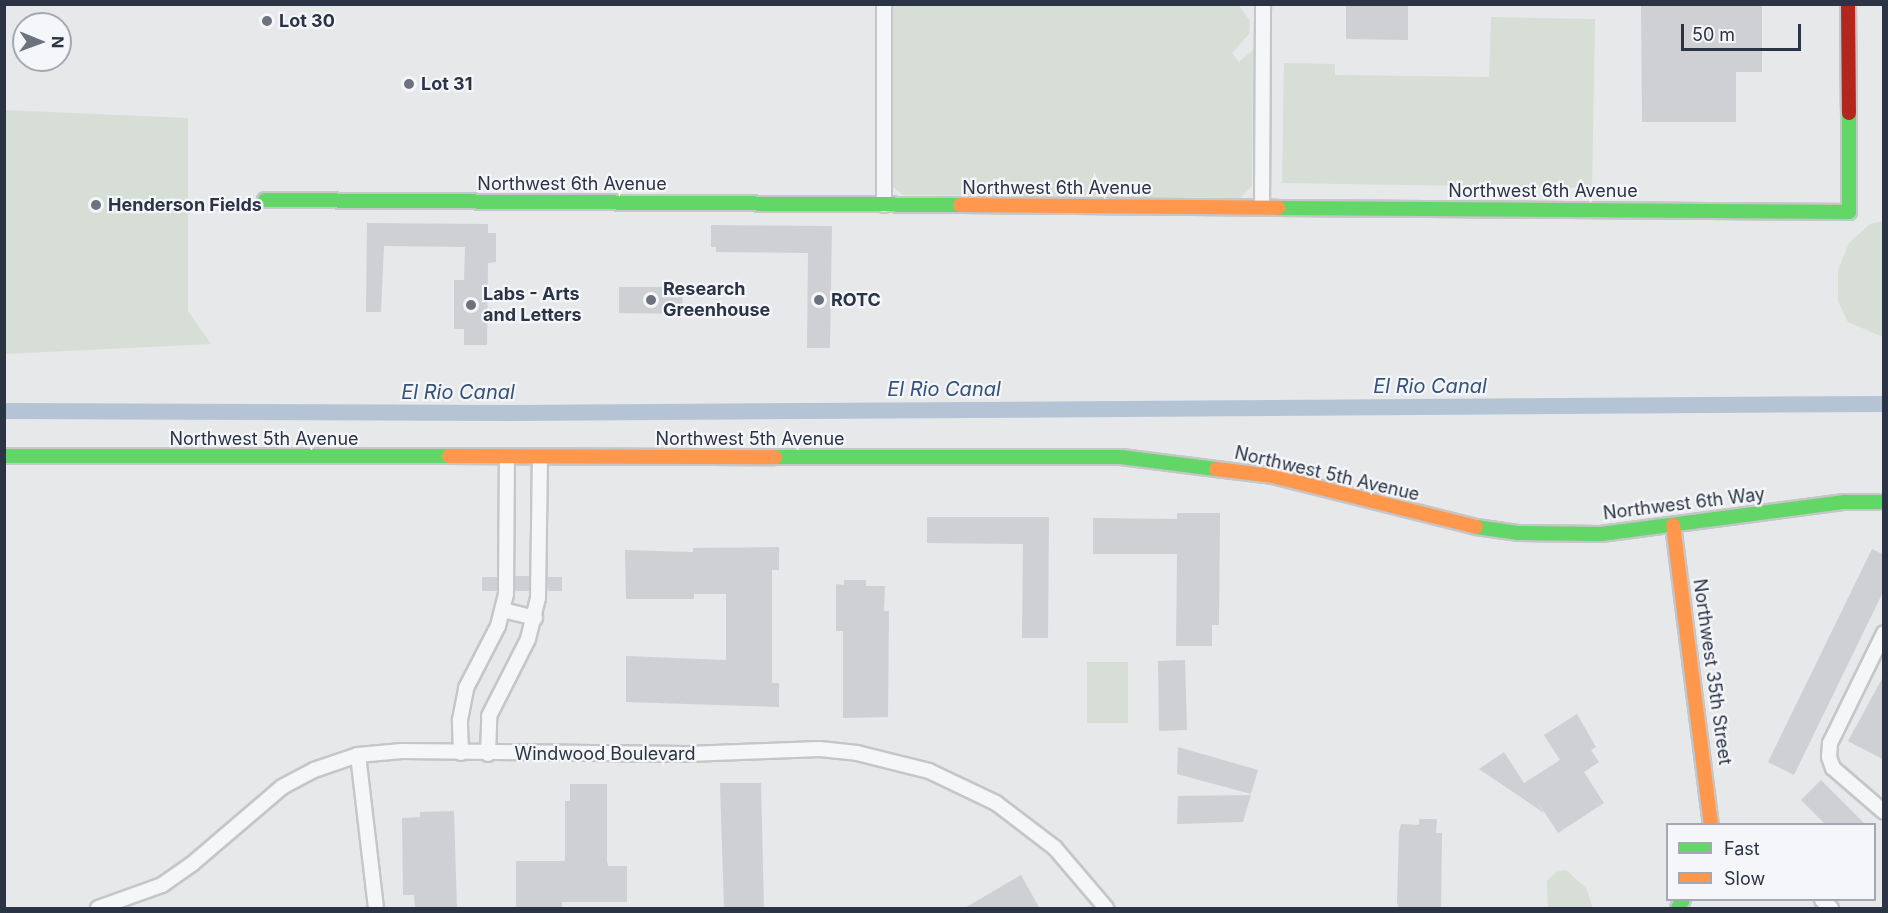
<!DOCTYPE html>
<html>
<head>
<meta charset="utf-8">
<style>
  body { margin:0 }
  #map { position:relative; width:1888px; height:913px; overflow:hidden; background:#e6e8ea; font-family:Inter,sans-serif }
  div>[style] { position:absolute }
  .green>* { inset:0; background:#d6ded6 }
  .canal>* { height:16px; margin:-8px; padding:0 8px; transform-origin:8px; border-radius:8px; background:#b4c4d5 }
  .building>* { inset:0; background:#ced0d3 }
  .roads { filter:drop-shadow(2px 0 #c4c6c8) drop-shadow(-2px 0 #c4c6c8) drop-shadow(0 2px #c4c6c8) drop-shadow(0 -2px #c4c6c8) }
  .street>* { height:14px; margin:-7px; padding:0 7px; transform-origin:7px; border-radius:7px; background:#f5f6f7 }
  .fast>* { height:14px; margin:-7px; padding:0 7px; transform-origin:7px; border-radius:7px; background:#63d668 }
  .slow>* { height:14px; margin:-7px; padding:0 7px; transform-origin:7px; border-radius:7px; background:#ff974d }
  .jam>* { height:14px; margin:-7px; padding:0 7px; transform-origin:7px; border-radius:7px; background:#b3261e }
  .dots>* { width:16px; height:16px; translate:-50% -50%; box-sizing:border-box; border:3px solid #f4f6f9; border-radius:50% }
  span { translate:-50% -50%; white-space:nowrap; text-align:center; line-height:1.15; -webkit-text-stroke:4.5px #f4f6f9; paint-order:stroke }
  .poi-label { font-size:18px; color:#2b3445; font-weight:700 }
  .left { translate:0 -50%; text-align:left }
  .street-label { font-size:18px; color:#2b3445 }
  .water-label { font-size:20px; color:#34527a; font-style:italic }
  .frame { position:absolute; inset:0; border:6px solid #2b3445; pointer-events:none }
  .legend { position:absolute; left:1666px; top:823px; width:210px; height:78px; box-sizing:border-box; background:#f4f6f9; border:2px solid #a4a8b1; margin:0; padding:8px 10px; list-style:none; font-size:18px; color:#2b3445 }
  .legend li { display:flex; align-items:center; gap:12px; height:30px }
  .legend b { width:30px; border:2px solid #a4a8b1 }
  .north { position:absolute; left:12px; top:12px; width:60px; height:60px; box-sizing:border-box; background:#f4f6f9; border:2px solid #a4a8b1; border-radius:50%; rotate:91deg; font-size:16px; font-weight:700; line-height:24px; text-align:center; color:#2b3445 }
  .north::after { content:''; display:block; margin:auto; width:21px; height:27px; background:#6c737f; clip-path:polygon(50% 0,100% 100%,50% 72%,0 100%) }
  .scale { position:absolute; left:1681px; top:24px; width:120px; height:27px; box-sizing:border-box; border:3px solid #2b3445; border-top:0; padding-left:8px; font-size:18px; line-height:21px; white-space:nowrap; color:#2b3445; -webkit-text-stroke:4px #f4f6f9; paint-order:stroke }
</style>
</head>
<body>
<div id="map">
  <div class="green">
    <i style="clip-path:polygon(1238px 4px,1250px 21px,1249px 34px,1232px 53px,1239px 62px,1253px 50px,1252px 186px,1240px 198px,903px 195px,892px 186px,893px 5px)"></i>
    <i style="clip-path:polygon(1491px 17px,1595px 19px,1592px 188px,1282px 183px,1284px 63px,1335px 64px,1335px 75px,1489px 77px)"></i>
    <i style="clip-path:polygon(4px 110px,188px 118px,188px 311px,211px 344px,5px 354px)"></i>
    <i style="clip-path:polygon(1883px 221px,1884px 221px,1883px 337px,1848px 322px,1838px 301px,1838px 270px,1849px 243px,1870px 224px)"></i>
    <i style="clip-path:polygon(1087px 662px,1128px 662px,1128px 723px,1087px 723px)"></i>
    <i style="clip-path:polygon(1566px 870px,1586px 888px,1593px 908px,1548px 908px,1547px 881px,1556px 872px)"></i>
  </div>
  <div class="canal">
    <i style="left:4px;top:411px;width:507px;rotate:0.23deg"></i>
    <i style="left:511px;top:413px;width:1373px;rotate:-0.38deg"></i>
  </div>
  <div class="building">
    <i style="clip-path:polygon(1346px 4px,1408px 4px,1408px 40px,1346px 39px)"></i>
    <i style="clip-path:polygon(1641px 4px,1762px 4px,1762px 72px,1736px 72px,1736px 122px,1642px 122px)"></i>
    <i style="clip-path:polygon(367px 223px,488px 224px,488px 233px,496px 233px,496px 262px,488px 263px,487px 345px,464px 345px,464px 329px,454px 329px,454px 280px,464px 280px,465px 247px,384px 246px,381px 312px,366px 312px)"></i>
    <i style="clip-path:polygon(711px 225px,832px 226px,830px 348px,807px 348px,808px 253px,716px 252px,716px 247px,711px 247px)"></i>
    <i style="clip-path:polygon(619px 287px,683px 287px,682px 314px,619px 313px)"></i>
    <i style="clip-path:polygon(1177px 513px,1220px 513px,1219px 625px,1212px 625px,1212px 646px,1176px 646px,1177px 554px,1093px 554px,1093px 518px,1177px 519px)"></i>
    <i style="clip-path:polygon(927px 517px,1049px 517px,1048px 638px,1022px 638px,1023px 544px,927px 543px)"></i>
    <i style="clip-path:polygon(779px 547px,779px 570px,772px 570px,772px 683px,779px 683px,779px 707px,626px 702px,626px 656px,726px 660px,726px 594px,694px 594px,694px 599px,626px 599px,625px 550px,693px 552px,693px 548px)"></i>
    <i style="clip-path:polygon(1872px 549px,1884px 555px,1884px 590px,1794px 775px,1768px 762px)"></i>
    <i style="clip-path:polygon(515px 576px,529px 576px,529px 591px,515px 591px)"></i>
    <i style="clip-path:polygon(482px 577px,497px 577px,497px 591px,482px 591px)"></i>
    <i style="clip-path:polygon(547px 577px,562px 577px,562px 591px,548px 591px)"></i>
    <i style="clip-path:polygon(844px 580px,866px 580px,866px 586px,885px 586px,884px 611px,889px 611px,888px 717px,843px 718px,843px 631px,836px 631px,836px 584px,844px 585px)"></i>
    <i style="clip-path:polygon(1185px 660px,1187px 730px,1159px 731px,1158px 661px)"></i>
    <i style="clip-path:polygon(1884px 675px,1884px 760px,1848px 741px)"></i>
    <i style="clip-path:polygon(1577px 714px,1596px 747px,1591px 750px,1599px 762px,1584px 772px,1604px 803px,1558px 833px,1537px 801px,1544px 813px,1479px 769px,1504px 752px,1524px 783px,1560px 760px,1544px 735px)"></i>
    <i style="clip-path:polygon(1178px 747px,1258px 770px,1251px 794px,1177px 774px)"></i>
    <i style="clip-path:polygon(1821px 780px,1866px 825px,1826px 825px,1801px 800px)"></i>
    <i style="clip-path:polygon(720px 783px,761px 783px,764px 909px,724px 909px)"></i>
    <i style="clip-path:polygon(570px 784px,607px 784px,607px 861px,608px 866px,627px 866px,627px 902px,562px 902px,562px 909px,516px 909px,516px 861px,565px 861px,565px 801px,570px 801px)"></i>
    <i style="clip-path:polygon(1251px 795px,1243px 822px,1177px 824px,1178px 796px)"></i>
    <i style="clip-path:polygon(454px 811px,457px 909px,415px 909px,414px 895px,403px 895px,402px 818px,420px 817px,420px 812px)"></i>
    <i style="clip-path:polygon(1419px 819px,1437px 819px,1436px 833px,1442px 833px,1441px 909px,1399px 909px,1397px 903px,1399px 832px,1401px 824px,1419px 825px)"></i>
    <i style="clip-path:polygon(1021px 875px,1040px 909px,963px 909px)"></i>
  </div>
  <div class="roads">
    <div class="street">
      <i style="left:884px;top:205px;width:201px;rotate:-90deg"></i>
      <i style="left:1262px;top:207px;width:203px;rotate:-89.7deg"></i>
      <i style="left:503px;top:610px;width:33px;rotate:14deg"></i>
      <i style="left:1884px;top:633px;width:123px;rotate:116.1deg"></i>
      <i style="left:1830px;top:743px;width:14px;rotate:94deg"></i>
      <i style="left:1829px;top:757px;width:12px;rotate:70deg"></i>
      <i style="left:1833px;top:768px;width:67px;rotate:40.8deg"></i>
      <i style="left:461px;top:753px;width:33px;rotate:-92deg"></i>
      <i style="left:460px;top:720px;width:33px;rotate:-79deg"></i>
      <i style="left:466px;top:688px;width:70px;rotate:-62.7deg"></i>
      <i style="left:498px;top:626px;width:33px;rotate:-76deg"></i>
      <i style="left:506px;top:594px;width:136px;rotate:-89.6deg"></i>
      <i style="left:488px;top:754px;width:38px;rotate:-88deg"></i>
      <i style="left:489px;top:716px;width:86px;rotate:-63.1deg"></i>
      <i style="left:528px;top:639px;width:42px;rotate:-76.3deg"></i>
      <i style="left:538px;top:598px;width:140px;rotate:-89.2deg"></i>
      <i style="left:358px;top:755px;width:154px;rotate:83.3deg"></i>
      <i style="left:1822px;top:900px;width:12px;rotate:42deg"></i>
      <i style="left:98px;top:908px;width:68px;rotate:-19.8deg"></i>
      <i style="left:162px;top:885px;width:37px;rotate:-35deg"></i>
      <i style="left:192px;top:864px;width:118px;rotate:-40.5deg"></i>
      <i style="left:282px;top:787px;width:36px;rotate:-28deg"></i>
      <i style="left:314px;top:770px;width:46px;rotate:-18.8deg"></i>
      <i style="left:358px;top:755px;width:44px;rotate:-5.2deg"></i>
      <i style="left:402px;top:751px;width:285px;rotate:0.6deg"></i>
      <i style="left:687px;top:754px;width:133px;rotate:-2.2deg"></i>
      <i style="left:820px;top:749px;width:37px;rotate:6deg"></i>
      <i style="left:857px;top:753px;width:74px;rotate:14deg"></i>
      <i style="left:929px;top:771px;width:74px;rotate:25.5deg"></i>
      <i style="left:996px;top:803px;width:74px;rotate:37.3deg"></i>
      <i style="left:1055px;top:848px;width:79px;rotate:49.6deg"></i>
    </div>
    <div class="fast">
      <i style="left:265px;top:200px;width:695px;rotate:0.41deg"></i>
      <i style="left:1278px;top:208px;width:571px;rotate:0.4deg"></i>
      <i style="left:1849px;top:212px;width:99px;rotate:-90deg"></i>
      <i style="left:4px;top:456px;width:445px"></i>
      <i style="left:775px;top:457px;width:346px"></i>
      <i style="left:1121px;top:457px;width:96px;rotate:7.2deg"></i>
      <i style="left:1476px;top:527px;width:42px;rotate:8.1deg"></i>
      <i style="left:1518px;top:533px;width:83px;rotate:0.7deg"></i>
      <i style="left:1601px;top:534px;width:246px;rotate:-7.5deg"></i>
      <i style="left:1845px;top:502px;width:39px"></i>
      <i style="left:1678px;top:908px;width:9px;rotate:-58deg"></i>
    </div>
    <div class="slow">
      <i style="left:960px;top:205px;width:318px;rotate:0.5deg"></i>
      <i style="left:449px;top:456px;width:326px;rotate:0.2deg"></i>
      <i style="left:1216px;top:469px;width:56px;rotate:7.1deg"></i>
      <i style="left:1272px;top:476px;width:210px;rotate:14deg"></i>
      <i style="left:1673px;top:525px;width:301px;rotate:82.8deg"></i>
    </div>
    <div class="jam">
      <i style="left:1848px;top:4px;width:109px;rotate:89.5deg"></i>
    </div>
  </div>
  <div class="dots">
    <i style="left:267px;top:21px;background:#6c737f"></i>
    <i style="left:409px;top:84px;background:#6c737f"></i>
    <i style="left:96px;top:205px;background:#6c737f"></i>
    <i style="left:651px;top:300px;background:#6c737f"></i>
    <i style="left:819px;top:300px;background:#6c737f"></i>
    <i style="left:471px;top:305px;background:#6c737f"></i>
  </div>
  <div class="poi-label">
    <span class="left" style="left:279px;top:21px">Lot 30</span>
    <span class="left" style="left:421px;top:84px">Lot 31</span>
    <span class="left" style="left:108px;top:205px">Henderson Fields</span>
    <span class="left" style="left:663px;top:300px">Research<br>Greenhouse</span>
    <span class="left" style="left:483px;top:305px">Labs - Arts<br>and Letters</span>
    <span class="left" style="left:831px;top:300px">ROTC</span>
  </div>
  <div class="street-label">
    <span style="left:572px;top:184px">Northwest 6th Avenue</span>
    <span style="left:1057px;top:188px">Northwest 6th Avenue</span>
    <span style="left:1543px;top:191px">Northwest 6th Avenue</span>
    <span style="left:264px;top:439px">Northwest 5th Avenue</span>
    <span style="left:750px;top:439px">Northwest 5th Avenue</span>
    <span style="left:1327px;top:474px;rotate:13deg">Northwest 5th Avenue</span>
    <span style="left:1684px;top:504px;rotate:-7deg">Northwest 6th Way</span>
    <span style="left:1712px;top:672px;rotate:82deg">Northwest 35th Street</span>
    <span style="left:605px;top:754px">Windwood Boulevard</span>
  </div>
  <div class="water-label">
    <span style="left:1430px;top:386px">El Rio Canal</span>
    <span style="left:944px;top:389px">El Rio Canal</span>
    <span style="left:458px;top:392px">El Rio Canal</span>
  </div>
  <div class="frame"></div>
  <ul class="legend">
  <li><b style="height:8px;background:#63d668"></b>Fast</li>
  <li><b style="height:8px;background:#ff974d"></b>Slow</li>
  </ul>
  <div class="north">N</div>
  <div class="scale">50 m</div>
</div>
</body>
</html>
